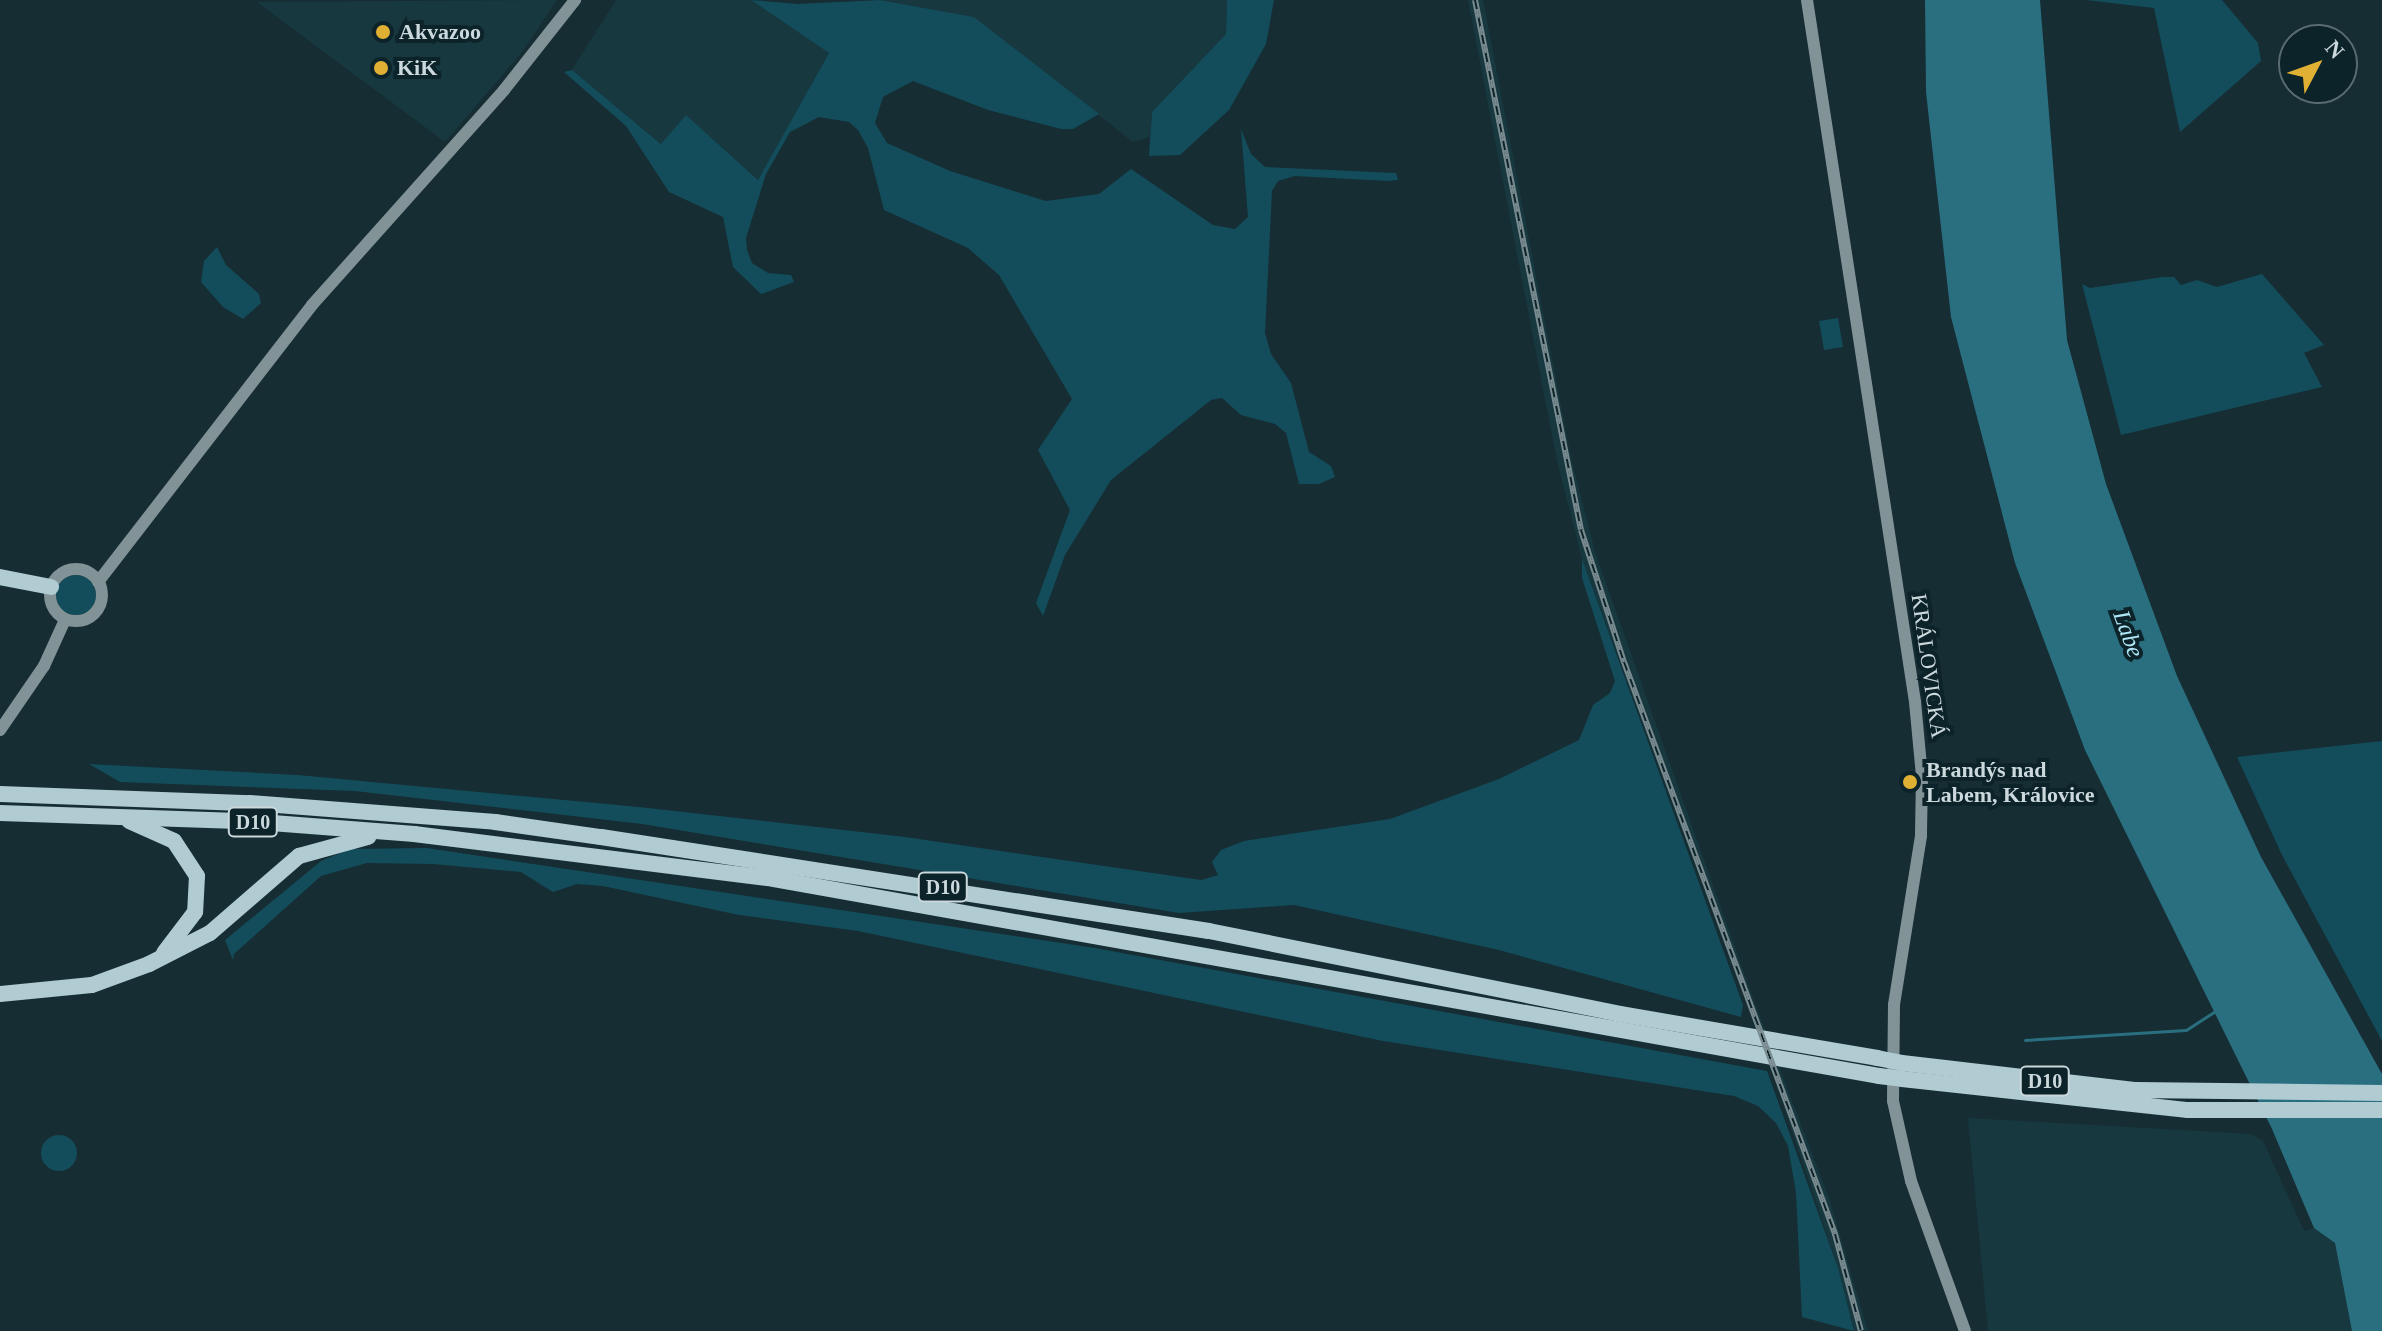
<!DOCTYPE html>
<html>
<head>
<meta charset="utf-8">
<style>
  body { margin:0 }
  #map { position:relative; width:2382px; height:1331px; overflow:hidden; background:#162d33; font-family:Georgia,serif }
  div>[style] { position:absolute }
  .built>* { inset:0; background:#183840 }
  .green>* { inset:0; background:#134d5b }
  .round { border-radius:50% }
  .water>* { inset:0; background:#2a6f80 }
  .stream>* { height:3px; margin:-1.5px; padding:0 1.5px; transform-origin:1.5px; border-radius:1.5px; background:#2a6f80 }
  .secondary>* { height:12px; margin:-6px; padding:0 6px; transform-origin:6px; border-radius:6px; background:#829398 }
  .secondary>.ring { margin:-6px; padding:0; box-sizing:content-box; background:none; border:12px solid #829398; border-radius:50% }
  .highway>* { height:16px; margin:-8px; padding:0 8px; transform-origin:8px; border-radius:8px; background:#b1cbd3 }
  .rail>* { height:6px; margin-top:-3px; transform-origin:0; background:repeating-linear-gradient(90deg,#0c2329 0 9px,#7a8b90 0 18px); box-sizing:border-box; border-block:2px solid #7a8b90 }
  .highway-bridge>* { height:16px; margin:-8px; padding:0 8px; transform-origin:8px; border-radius:8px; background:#b1cbd3 }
  .dots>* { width:22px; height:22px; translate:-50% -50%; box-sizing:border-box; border:4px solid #0c2329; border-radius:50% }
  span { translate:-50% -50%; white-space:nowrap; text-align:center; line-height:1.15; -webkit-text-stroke:8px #0c2329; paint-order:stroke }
  .shield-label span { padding:2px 6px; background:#0c2329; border:2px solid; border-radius:6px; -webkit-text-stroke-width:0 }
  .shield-label { font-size:20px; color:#cbd8dc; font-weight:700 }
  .poi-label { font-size:22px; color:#cbd8dc; font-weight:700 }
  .left { translate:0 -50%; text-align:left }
  .street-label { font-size:22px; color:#cbd8dc }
  .water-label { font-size:24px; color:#afe7f7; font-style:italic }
  .north { position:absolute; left:2278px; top:24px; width:80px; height:80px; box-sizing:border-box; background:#0c2329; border:2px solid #586b71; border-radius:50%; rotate:49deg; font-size:22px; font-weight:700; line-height:32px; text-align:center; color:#cbd8dc }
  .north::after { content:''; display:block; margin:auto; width:28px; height:36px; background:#e0b034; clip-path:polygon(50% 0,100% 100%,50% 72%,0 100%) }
</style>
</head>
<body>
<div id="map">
  <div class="built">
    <i style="clip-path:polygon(557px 0,523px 51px,445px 142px,257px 2px)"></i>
    <i style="clip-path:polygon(616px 0,751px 0,829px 53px,758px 180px,686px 115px,662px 144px,572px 70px)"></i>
    <i style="clip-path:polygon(880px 0,1227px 0,1226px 34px,1152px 112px,1150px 137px,1133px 142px,974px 17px)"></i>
    <i style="clip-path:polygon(1468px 0,1483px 0,1571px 458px,1596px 555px,1754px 1001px,1829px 1198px,1868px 1331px,1854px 1331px,1838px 1268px,1779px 1092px,1582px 559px,1557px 461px)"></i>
    <i style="clip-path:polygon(1968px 1118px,2251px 1134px,2263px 1141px,2304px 1231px,2314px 1228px,2335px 1243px,2352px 1331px,1988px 1331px)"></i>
  </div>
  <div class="green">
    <i style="clip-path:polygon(751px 0,798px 4px,880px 0,974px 17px,1099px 114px,1073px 129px,1061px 129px,988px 110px,913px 81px,883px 97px,875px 123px,887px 143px,950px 171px,1046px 201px,1099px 194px,1131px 169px,1213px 225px,1235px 229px,1248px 217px,1241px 129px,1251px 154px,1265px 167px,1396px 173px,1398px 180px,1388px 181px,1295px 176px,1278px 181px,1272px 191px,1265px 333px,1271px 354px,1291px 383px,1309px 452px,1331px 466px,1335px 477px,1319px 484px,1299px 484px,1286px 433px,1275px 424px,1241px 415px,1222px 398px,1211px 400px,1111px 480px,1065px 555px,1043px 616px,1036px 603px,1070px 510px,1038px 450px,1072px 399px,999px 275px,968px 248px,884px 210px,868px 148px,858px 130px,849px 122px,819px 117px,790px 132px,766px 174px,746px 238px,747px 250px,752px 263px,768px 273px,791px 275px,794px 282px,761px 294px,733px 267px,723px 217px,669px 192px,626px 126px,564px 72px,572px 70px,661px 144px,686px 115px,758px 180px,829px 53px)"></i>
    <i style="clip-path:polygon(1227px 0,1274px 0,1266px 44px,1229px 110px,1180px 155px,1149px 156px,1152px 112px,1226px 34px)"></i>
    <i style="clip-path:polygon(2086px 0,2222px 0,2258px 43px,2261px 61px,2180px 132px,2154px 8px)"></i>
    <i style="clip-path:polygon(217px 247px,226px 265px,259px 294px,261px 303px,243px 319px,223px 307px,201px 282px,204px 261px)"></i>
    <i style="clip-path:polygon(2262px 274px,2324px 345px,2304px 353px,2322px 387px,2121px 435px,2082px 284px,2090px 288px,2163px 277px,2174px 277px,2181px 285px,2197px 280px,2217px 287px)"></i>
    <i style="clip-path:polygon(1838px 318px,1843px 347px,1824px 350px,1819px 321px)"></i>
    <i style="clip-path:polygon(1582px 559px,1743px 1005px,1741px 1017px,1499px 950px,1294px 905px,1179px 913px,642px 824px,355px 791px,120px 782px,89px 764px,298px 775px,639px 807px,905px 837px,1201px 880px,1218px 875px,1212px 862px,1221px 850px,1244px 841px,1390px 819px,1499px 779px,1579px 740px,1593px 705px,1610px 693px,1615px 681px,1582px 578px)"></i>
    <i class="round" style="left:56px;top:575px;width:40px;height:40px"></i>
    <i style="clip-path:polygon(2382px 741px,2382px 1041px,2282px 855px,2237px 757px)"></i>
    <i style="clip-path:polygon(427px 848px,1095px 948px,1767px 1071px,1838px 1268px,1854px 1331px,1802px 1317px,1796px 1193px,1788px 1146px,1776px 1123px,1758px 1106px,1734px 1096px,1383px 1041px,858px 931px,739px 915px,603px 886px,577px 884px,553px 892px,521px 872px,433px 864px,367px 863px,321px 876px,234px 954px,233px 960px,225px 940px,321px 861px,350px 849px)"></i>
    <i class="round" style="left:41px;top:1135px;width:36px;height:36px"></i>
  </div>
  <div class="water">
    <i style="clip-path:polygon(1925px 0,2040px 0,2067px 340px,2106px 484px,2177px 676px,2261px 857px,2382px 1074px,2382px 1331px,2352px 1331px,2335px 1243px,2314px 1228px,2272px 1129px,2085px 750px,2015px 563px,1951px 317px,1926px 92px)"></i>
  </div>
  <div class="stream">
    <i style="left:2025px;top:1040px;width:161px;rotate:-3.6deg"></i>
    <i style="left:2186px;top:1030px;width:35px;rotate:-33deg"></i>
  </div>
  <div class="secondary">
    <i style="left:1807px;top:0;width:710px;rotate:81.25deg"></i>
    <i style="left:1915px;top:702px;width:74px;rotate:84.6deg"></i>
    <i style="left:1922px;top:776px;width:60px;rotate:91deg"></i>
    <i style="left:1921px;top:836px;width:171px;rotate:99.1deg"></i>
    <i style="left:1894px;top:1005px;width:96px;rotate:90.6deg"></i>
    <i style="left:1893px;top:1101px;width:82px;rotate:77.3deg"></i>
    <i style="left:1911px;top:1181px;width:159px;rotate:70.2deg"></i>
    <i class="ring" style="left:50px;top:569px;width:40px;height:40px"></i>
    <i style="left:98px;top:582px;width:350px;rotate:-52.3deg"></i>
    <i style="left:312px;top:305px;width:288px;rotate:-48.2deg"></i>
    <i style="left:504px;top:90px;width:115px;rotate:-51.7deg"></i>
    <i style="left:0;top:730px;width:78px;rotate:-55.5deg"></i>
    <i style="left:44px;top:666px;width:51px;rotate:-65.5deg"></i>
  </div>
  <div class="highway">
    <i style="left:0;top:577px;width:52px;rotate:11.1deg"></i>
    <i style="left:0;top:794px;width:250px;rotate:2.1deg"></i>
    <i style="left:250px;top:803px;width:246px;rotate:4.4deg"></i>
    <i style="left:495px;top:822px;width:107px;rotate:8.1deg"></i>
    <i style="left:601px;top:837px;width:615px;rotate:8.79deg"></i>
    <i style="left:1209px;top:931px;width:419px;rotate:11.4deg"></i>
    <i style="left:1620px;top:1014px;width:261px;rotate:9.7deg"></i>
    <i style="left:0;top:813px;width:246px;rotate:1.9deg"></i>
    <i style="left:246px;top:821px;width:169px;rotate:4.4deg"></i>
    <i style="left:414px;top:834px;width:363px;rotate:7.1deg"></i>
    <i style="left:774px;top:879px;width:1122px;rotate:10.11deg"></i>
    <i style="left:129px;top:821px;width:49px;rotate:24deg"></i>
    <i style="left:174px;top:841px;width:42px;rotate:56.7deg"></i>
    <i style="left:197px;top:876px;width:36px;rotate:93deg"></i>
    <i style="left:195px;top:912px;width:51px;rotate:127.1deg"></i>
    <i style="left:0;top:994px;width:92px;rotate:-5.6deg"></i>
    <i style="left:92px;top:985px;width:61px;rotate:-20.2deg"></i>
    <i style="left:149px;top:964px;width:68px;rotate:-26.9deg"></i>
    <i style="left:210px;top:933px;width:118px;rotate:-40.9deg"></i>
    <i style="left:299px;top:856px;width:72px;rotate:-15.4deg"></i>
    <i style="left:1902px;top:1063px;width:236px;rotate:6.6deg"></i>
    <i style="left:2136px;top:1090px;width:246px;rotate:0.7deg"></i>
    <i style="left:1902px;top:1079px;width:288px;rotate:6.2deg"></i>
    <i style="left:2188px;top:1110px;width:194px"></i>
  </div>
  <div class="rail">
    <i style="left:1475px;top:0;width:540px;rotate:78.69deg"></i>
    <i style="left:1581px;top:530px;width:139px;rotate:72deg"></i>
    <i style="left:1624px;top:662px;width:610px;rotate:69.75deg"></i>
    <i style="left:1835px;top:1234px;width:100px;rotate:75deg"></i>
  </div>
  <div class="highway-bridge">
    <i style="left:1877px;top:1058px;width:25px;rotate:11deg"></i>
    <i style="left:1879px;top:1076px;width:23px;rotate:7deg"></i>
  </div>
  <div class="dots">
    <i style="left:383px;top:32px;background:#e0b034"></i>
    <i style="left:381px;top:68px;background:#e0b034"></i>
    <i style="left:1910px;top:782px;background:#e0b034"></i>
  </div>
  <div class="shield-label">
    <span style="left:253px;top:822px">D10</span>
    <span style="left:943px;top:887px">D10</span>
    <span style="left:2045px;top:1081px">D10</span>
  </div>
  <div class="poi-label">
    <span class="left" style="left:399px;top:32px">Akvazoo</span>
    <span class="left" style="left:397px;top:68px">KiK</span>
    <span class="left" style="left:1926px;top:782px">Brandýs nad<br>Labem, Královice</span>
  </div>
  <div class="street-label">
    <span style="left:1929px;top:666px;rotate:82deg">KRÁLOVICKÁ</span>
  </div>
  <div class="water-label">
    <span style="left:2128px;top:634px;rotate:70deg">Labe</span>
  </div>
  <div class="north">N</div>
</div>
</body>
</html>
